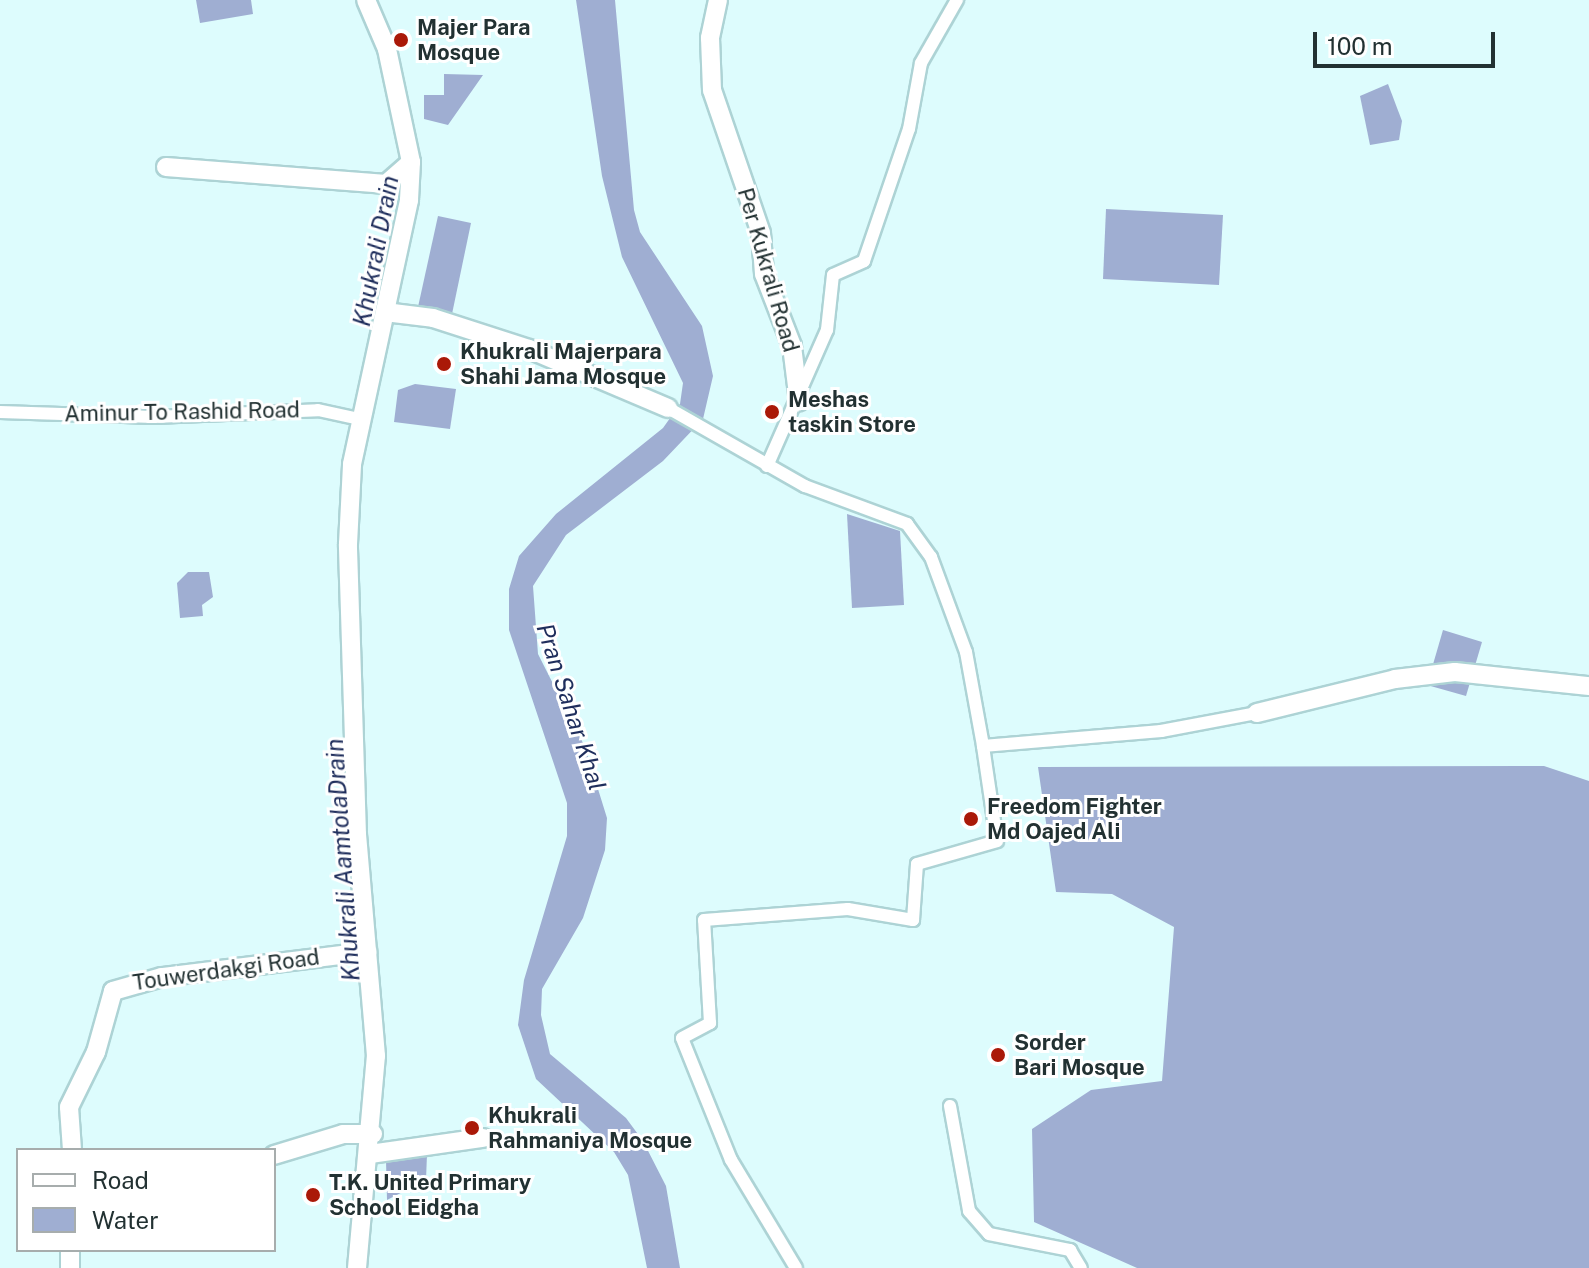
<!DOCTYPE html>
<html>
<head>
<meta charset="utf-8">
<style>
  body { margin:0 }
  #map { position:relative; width:1589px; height:1268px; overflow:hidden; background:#ddfcfd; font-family:"Public Sans",sans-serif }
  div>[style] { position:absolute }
  .water>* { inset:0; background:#9faed2 }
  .roads { filter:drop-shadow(2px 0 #add3d5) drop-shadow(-2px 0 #add3d5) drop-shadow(0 2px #add3d5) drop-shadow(0 -2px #add3d5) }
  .street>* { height:12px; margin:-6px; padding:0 6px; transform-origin:6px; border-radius:6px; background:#fff }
  .secondary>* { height:18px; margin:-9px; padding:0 9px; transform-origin:9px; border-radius:9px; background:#fff }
  .dots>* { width:22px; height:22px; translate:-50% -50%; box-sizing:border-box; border:4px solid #fff; border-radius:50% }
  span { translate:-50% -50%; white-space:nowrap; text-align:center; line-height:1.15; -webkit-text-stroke:6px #fff; paint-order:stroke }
  .poi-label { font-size:22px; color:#223132; font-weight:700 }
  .left { translate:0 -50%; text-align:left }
  .street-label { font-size:22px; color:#223132 }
  .water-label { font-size:24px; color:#1f2e5c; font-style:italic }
  .legend { position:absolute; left:16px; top:1148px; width:260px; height:104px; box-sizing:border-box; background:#fff; border:2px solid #a7adad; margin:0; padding:10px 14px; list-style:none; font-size:24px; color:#223132 }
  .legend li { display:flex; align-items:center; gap:16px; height:40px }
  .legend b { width:40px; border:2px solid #a7adad }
  .scale { position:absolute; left:1313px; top:32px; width:182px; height:36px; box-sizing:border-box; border:4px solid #223132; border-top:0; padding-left:10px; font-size:24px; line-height:28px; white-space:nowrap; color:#223132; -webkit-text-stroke:6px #fff; paint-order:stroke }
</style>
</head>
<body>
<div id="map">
  <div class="water">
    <i style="clip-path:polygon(196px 0,251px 0,253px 14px,200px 23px)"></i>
    <i style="clip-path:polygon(576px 0,615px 0,634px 210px,640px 232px,702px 326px,713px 376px,703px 419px,663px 461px,566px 535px,533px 586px,538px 654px,585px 747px,607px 818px,605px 850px,583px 918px,542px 989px,541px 1015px,550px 1054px,626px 1118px,643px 1141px,666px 1186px,680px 1268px,647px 1268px,628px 1175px,614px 1152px,536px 1079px,518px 1025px,524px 980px,567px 836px,567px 803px,509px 630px,509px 589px,519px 556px,556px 514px,663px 428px,680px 404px,683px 383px,622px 257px,602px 176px)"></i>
    <i style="clip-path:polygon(444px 74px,483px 75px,448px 125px,424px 119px,424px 95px,444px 95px)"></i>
    <i style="clip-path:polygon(1388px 84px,1402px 121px,1399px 140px,1370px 145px,1360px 96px)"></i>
    <i style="clip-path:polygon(1106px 209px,1223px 215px,1219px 285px,1103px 279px)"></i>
    <i style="clip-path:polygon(438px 216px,471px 223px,452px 314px,418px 307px)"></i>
    <i style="clip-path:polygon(415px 384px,456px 389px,450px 429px,394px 422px,398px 390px)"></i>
    <i style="clip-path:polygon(847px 514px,900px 531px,904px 605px,852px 608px)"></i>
    <i style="clip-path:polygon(188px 572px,209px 572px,213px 597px,202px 605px,203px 616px,180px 618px,177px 583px)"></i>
    <i style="clip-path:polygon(1443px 630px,1482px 642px,1466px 696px,1427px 685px)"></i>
    <i style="clip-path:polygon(1544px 766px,1589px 781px,1589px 1268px,1137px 1268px,1034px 1222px,1032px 1129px,1091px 1090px,1162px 1081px,1174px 927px,1112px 894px,1056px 892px,1038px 767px)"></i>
    <i style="clip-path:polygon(427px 1154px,426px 1180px,387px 1200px,386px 1160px)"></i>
  </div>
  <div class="roads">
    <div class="street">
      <i style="left:668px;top:408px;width:158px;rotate:29.7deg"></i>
      <i style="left:805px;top:486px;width:109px;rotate:20.4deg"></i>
      <i style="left:907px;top:524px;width:41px;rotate:54deg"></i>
      <i style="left:931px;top:557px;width:101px;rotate:69.8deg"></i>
      <i style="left:966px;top:652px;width:96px;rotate:79.7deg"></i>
      <i style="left:983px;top:746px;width:179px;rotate:-4.8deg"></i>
      <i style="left:1161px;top:731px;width:98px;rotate:-10.6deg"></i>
      <i style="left:0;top:412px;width:154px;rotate:1.9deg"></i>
      <i style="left:154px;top:417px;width:164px;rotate:-2.4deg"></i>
      <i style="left:318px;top:410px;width:47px;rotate:12.3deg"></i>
      <i style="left:767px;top:466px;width:149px;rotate:-66.2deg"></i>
      <i style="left:827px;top:330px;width:55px;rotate:-83.8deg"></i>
      <i style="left:833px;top:275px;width:34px;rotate:-24deg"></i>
      <i style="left:864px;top:261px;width:139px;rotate:-71.2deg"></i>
      <i style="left:909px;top:129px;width:67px;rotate:-79.7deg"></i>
      <i style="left:921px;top:63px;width:73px;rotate:-60.3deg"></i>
      <i style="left:950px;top:1106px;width:107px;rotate:79.7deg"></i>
      <i style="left:969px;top:1211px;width:30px;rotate:49deg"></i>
      <i style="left:989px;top:1234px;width:83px;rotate:11.2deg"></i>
      <i style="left:1070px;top:1250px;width:21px;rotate:59deg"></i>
      <i style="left:796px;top:1268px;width:126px;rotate:-121deg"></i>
      <i style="left:731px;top:1160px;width:131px;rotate:-111.9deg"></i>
      <i style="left:682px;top:1038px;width:32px;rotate:-28deg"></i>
      <i style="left:710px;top:1023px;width:103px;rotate:-93.3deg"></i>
      <i style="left:704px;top:920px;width:144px;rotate:-4.4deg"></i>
      <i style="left:848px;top:909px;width:66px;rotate:9.6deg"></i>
      <i style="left:913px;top:920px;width:56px;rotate:-85.9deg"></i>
      <i style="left:917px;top:864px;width:83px;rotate:-16deg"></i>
      <i style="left:997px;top:841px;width:96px;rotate:-98.4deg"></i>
    </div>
    <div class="secondary">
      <i style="left:718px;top:0;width:39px;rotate:102deg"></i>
      <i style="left:710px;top:38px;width:52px;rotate:87.8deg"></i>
      <i style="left:712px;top:90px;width:151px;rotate:71.1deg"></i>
      <i style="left:761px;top:233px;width:41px;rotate:85.8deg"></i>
      <i style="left:764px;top:274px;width:77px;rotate:68.7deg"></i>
      <i style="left:792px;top:346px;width:56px;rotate:82.9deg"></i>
      <i style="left:166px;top:167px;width:221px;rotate:4.4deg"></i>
      <i style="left:386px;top:184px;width:33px;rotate:-41deg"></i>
      <i style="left:385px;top:312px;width:48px;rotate:7.1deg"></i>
      <i style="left:433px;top:318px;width:101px;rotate:17.9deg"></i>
      <i style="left:529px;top:349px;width:151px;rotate:23deg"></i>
      <i style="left:1257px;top:713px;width:142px;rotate:-13.8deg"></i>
      <i style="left:1395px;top:679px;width:60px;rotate:-6.7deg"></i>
      <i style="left:1455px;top:672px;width:135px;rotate:6deg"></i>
      <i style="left:72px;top:1150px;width:43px;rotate:-94deg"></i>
      <i style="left:69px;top:1107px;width:61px;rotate:-63.9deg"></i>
      <i style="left:96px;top:1052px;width:63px;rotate:-74.4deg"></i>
      <i style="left:113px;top:991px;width:51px;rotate:-15.9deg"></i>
      <i style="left:162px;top:977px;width:207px;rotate:-7deg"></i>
      <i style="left:370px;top:1154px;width:114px;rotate:-8.1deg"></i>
      <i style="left:274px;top:1155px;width:72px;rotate:-16.9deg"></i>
      <i style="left:343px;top:1134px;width:30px"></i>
      <i style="left:70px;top:1268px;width:18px;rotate:-90deg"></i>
      <i style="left:357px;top:1268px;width:213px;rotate:-84.9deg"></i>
      <i style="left:376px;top:1056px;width:222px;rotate:-94.9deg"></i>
      <i style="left:357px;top:835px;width:291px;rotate:-91.8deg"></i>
      <i style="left:348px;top:544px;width:80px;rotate:-87.1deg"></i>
      <i style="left:352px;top:464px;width:270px;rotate:-77.8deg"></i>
      <i style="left:409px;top:200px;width:38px;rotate:-87deg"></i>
      <i style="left:411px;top:162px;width:116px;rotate:-102deg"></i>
      <i style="left:387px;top:49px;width:53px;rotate:-113.2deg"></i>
    </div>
  </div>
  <div class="dots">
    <i style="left:401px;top:40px;background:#aa1908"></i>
    <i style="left:444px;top:364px;background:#aa1908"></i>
    <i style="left:772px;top:412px;background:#aa1908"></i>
    <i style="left:971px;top:819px;background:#aa1908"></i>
    <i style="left:998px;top:1055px;background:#aa1908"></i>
    <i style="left:472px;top:1128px;background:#aa1908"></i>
    <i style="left:313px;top:1195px;background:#aa1908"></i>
  </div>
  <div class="poi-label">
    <span class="left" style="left:417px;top:40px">Majer Para<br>Mosque</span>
    <span class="left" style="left:460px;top:364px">Khukrali Majerpara<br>Shahi Jama Mosque</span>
    <span class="left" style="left:788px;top:412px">Meshas<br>taskin Store</span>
    <span class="left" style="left:987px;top:819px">Freedom Fighter<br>Md Oajed Ali</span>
    <span class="left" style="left:1014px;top:1055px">Sorder<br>Bari Mosque</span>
    <span class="left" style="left:488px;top:1128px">Khukrali<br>Rahmaniya Mosque</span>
    <span class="left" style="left:329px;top:1195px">T.K. United Primary<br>School Eidgha</span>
  </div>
  <div class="street-label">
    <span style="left:768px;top:270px;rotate:74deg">Per Kukrali Road</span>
    <span style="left:182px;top:412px;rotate:-1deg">Aminur To Rashid Road</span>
    <span style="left:226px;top:970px;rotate:-8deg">Touwerdakgi Road</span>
  </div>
  <div class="water-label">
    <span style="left:376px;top:251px;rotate:-79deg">Khukrali Drain</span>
    <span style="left:571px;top:707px;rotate:72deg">Pran Sahar Khal</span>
    <span style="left:343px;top:860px;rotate:-94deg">Khukrali AamtolaDrain</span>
  </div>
  <ul class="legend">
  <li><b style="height:10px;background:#fff"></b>Road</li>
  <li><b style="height:22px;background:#9faed2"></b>Water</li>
  </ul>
  <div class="scale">100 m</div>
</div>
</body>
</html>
